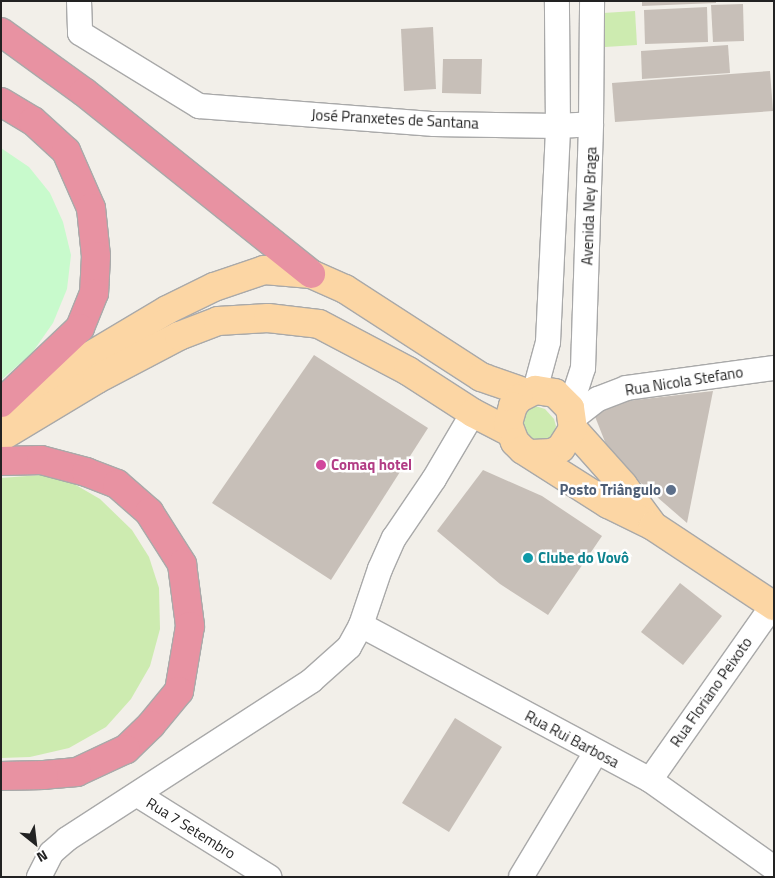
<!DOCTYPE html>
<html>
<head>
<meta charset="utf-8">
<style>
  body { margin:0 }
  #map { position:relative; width:775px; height:878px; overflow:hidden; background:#f2efe9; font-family:"Titillium Web",sans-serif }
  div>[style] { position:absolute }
  .grass>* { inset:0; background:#cdebb0 }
  .park>* { inset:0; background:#c8facc }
  .building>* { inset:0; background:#c7bfb8 }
  .roads { filter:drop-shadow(1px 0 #a9a9a9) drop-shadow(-1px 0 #a9a9a9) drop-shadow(0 1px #a9a9a9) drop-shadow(0 -1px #a9a9a9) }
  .minor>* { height:24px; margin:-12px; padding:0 12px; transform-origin:12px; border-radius:12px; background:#fff }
  .major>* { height:28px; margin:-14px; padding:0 14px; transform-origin:14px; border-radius:14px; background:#fcd6a4 }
  .highway>* { height:28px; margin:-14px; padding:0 14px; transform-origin:14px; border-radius:14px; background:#e892a2 }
  .dots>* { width:14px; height:14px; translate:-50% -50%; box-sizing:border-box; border:2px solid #fff; border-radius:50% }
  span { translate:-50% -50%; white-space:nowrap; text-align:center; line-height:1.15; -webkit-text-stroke:5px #fff; paint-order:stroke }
  .street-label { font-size:15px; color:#222 }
  .hotel-label { font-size:15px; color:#b23c85; font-weight:700 }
  .left { translate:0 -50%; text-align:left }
  .service-label { font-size:15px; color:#4e5e75; font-weight:700 }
  .right { translate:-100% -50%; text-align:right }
  .culture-label { font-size:15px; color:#0d838f; font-weight:700 }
  .frame { position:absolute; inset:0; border:2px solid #222; pointer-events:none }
  .north { position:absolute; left:10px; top:818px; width:50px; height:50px; -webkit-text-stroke:4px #fff; paint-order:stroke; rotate:151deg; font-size:14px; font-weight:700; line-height:20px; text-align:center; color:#222 }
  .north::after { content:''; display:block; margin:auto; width:18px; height:22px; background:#222; clip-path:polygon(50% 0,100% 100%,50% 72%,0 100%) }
</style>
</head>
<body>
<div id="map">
  <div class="grass">
    <i style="clip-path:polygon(635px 11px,637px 45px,605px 47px,603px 13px)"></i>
    <i style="clip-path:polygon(532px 405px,545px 409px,554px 419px,556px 426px,552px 439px,535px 449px,512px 422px)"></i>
    <i style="clip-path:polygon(40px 475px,69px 481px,100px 499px,132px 530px,149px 557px,159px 588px,160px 629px,150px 666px,131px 699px,106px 727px,69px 748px,30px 757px,1px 758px,1px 478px)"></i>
  </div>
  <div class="park">
    <i style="clip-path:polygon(1px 148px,29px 167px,50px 193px,63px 222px,71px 255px,67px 289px,53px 323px,32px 353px,1px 380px)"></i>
  </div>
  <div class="building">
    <i style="clip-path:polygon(642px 1px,716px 1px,716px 3px,642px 6px)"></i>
    <i style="clip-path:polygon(743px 4px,744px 41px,713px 42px,711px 5px)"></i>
    <i style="clip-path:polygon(707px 7px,708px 42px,645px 44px,644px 10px)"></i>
    <i style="clip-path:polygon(433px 27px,436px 89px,404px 91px,401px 29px)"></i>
    <i style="clip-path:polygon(728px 45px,730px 73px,642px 79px,641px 51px)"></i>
    <i style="clip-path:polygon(443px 59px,482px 59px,481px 94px,442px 93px)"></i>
    <i style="clip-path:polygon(770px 71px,773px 111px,615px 122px,612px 83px)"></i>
    <i style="clip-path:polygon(314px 355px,428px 428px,331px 580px,212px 503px)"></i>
    <i style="clip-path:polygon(713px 391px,687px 523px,611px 457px,594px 414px,601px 404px)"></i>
    <i style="clip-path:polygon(483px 470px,542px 496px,602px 536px,548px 615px,500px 584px,437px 531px)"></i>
    <i style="clip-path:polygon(680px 583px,722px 616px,683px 665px,641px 632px)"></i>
    <i style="clip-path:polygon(455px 718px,502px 747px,449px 832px,402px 803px)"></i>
  </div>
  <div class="roads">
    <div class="minor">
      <i style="left:79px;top:1px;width:32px;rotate:88deg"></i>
      <i style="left:80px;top:33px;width:140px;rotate:31.5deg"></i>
      <i style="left:199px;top:106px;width:236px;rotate:4.4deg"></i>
      <i style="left:434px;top:124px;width:124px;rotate:0.9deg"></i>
      <i style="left:558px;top:126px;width:33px;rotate:-3deg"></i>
      <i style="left:535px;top:390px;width:50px;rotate:-74.8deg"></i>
      <i style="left:548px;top:342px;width:216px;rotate:-87.3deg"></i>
      <i style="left:558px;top:126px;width:125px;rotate:-90.5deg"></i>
      <i style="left:570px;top:408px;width:42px;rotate:-72deg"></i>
      <i style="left:583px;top:368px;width:244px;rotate:-88.1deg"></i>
      <i style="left:591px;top:124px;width:123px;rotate:-89.5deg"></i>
      <i style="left:572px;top:419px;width:33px;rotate:-38deg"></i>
      <i style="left:598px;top:399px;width:30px;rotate:-21deg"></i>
      <i style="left:626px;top:388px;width:149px;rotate:-7.7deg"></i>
      <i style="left:361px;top:625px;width:328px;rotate:28.2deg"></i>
      <i style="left:650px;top:780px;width:152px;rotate:35.4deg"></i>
      <i style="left:650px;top:780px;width:214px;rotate:-54.9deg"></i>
      <i style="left:138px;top:795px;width:155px;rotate:32deg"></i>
      <i style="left:39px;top:877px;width:27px;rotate:-63deg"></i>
      <i style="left:51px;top:853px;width:21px;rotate:-41deg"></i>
      <i style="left:67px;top:839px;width:291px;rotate:-32.9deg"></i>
      <i style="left:311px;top:681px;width:51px;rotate:-41.8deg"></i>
      <i style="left:349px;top:647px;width:25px;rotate:-61deg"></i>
      <i style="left:361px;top:625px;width:59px;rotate:-71.3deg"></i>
      <i style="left:380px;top:569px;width:34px;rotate:-66deg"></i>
      <i style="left:394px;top:538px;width:71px;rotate:-55.9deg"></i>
      <i style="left:434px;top:479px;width:77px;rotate:-59.4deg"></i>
      <i style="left:521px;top:877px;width:146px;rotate:-59deg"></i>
    </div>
    <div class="major">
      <i style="left:1px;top:413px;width:69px;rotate:-33.7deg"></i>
      <i style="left:58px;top:375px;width:127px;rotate:-30.8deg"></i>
      <i style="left:167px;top:310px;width:52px;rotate:-26.1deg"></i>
      <i style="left:214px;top:287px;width:53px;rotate:-18.8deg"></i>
      <i style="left:264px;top:270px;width:47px;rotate:4.9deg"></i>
      <i style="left:311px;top:274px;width:37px;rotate:24deg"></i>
      <i style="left:345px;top:289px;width:162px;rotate:32.9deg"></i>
      <i style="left:481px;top:377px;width:49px;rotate:19.2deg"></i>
      <i style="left:573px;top:429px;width:75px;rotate:48.2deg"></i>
      <i style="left:623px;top:485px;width:47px;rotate:53.6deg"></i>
      <i style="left:1px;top:437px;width:112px;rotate:-31.1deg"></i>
      <i style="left:97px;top:379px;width:93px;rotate:-27.7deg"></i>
      <i style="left:179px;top:336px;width:42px;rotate:-21deg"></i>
      <i style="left:218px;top:321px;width:50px;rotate:-3.4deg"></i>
      <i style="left:268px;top:318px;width:51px;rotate:6.7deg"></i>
      <i style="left:319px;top:324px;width:101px;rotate:27.8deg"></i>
      <i style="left:408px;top:371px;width:77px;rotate:32.9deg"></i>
      <i style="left:473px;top:413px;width:42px;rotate:27.2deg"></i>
      <i style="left:532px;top:454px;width:20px;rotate:-3deg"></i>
      <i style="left:552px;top:453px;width:10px;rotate:-29deg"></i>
      <i style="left:561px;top:448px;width:22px;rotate:-58deg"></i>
      <i style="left:573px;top:429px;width:21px;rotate:-98deg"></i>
      <i style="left:570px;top:408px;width:21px;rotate:-135deg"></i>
      <i style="left:555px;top:393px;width:20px;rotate:-171deg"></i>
      <i style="left:535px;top:390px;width:18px;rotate:153deg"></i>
      <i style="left:519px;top:398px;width:10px;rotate:127deg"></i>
      <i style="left:513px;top:406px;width:19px;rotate:106deg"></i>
      <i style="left:508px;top:424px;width:19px;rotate:69deg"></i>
      <i style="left:515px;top:442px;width:11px;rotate:45deg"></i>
      <i style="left:523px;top:450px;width:101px;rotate:32.4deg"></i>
      <i style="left:608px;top:504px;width:50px;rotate:26.1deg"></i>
      <i style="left:653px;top:526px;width:145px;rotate:33.5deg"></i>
    </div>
    <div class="highway">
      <i style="left:1px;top:32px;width:102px;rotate:35.9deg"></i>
      <i style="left:84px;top:92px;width:291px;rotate:38.7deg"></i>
      <i style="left:1px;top:102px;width:37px;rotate:31deg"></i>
      <i style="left:33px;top:121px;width:45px;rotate:42.3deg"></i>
      <i style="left:66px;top:151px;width:62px;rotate:66.3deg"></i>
      <i style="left:91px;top:208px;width:48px;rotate:84.1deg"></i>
      <i style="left:96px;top:256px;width:37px;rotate:93deg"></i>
      <i style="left:94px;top:293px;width:38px;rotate:112deg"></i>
      <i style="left:80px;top:328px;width:109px;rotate:136.5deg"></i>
      <i style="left:1px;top:461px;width:40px;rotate:-1.4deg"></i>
      <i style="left:41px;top:460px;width:47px;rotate:14.9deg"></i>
      <i style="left:86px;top:472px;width:33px;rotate:21deg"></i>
      <i style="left:117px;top:484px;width:43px;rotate:41.2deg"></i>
      <i style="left:149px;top:512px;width:62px;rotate:57.6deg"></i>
      <i style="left:182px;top:564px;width:63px;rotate:82.6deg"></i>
      <i style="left:190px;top:626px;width:66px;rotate:99.6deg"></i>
      <i style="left:179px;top:691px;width:44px;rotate:129.5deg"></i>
      <i style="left:151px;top:725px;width:35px;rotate:136deg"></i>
      <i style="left:126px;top:749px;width:54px;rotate:154.9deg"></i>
      <i style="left:77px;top:772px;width:33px;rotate:175deg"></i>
      <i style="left:44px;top:775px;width:43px;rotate:178.7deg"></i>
    </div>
  </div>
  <div class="dots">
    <i style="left:321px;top:465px;background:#d1479c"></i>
    <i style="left:671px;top:490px;background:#5c6f8a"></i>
    <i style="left:528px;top:558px;background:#0f9aa8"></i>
  </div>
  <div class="street-label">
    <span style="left:395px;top:119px;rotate:3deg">José Pranxetes de Santana</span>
    <span style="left:589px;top:206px;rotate:-88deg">Avenida Ney Braga</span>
    <span style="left:684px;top:381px;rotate:-9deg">Rua Nicola Stefano</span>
    <span style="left:711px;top:692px;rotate:-55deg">Rua Floriano Peixoto</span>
    <span style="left:572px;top:739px;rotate:28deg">Rua Rui Barbosa</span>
    <span style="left:191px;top:828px;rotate:32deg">Rua 7 Setembro</span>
  </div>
  <div class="hotel-label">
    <span class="left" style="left:331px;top:465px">Comaq hotel</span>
  </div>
  <div class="service-label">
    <span class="right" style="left:661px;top:490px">Posto Triângulo</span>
  </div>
  <div class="culture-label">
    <span class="left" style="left:538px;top:558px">Clube do Vovô</span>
  </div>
  <div class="frame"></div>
  <div class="north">N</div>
</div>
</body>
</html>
